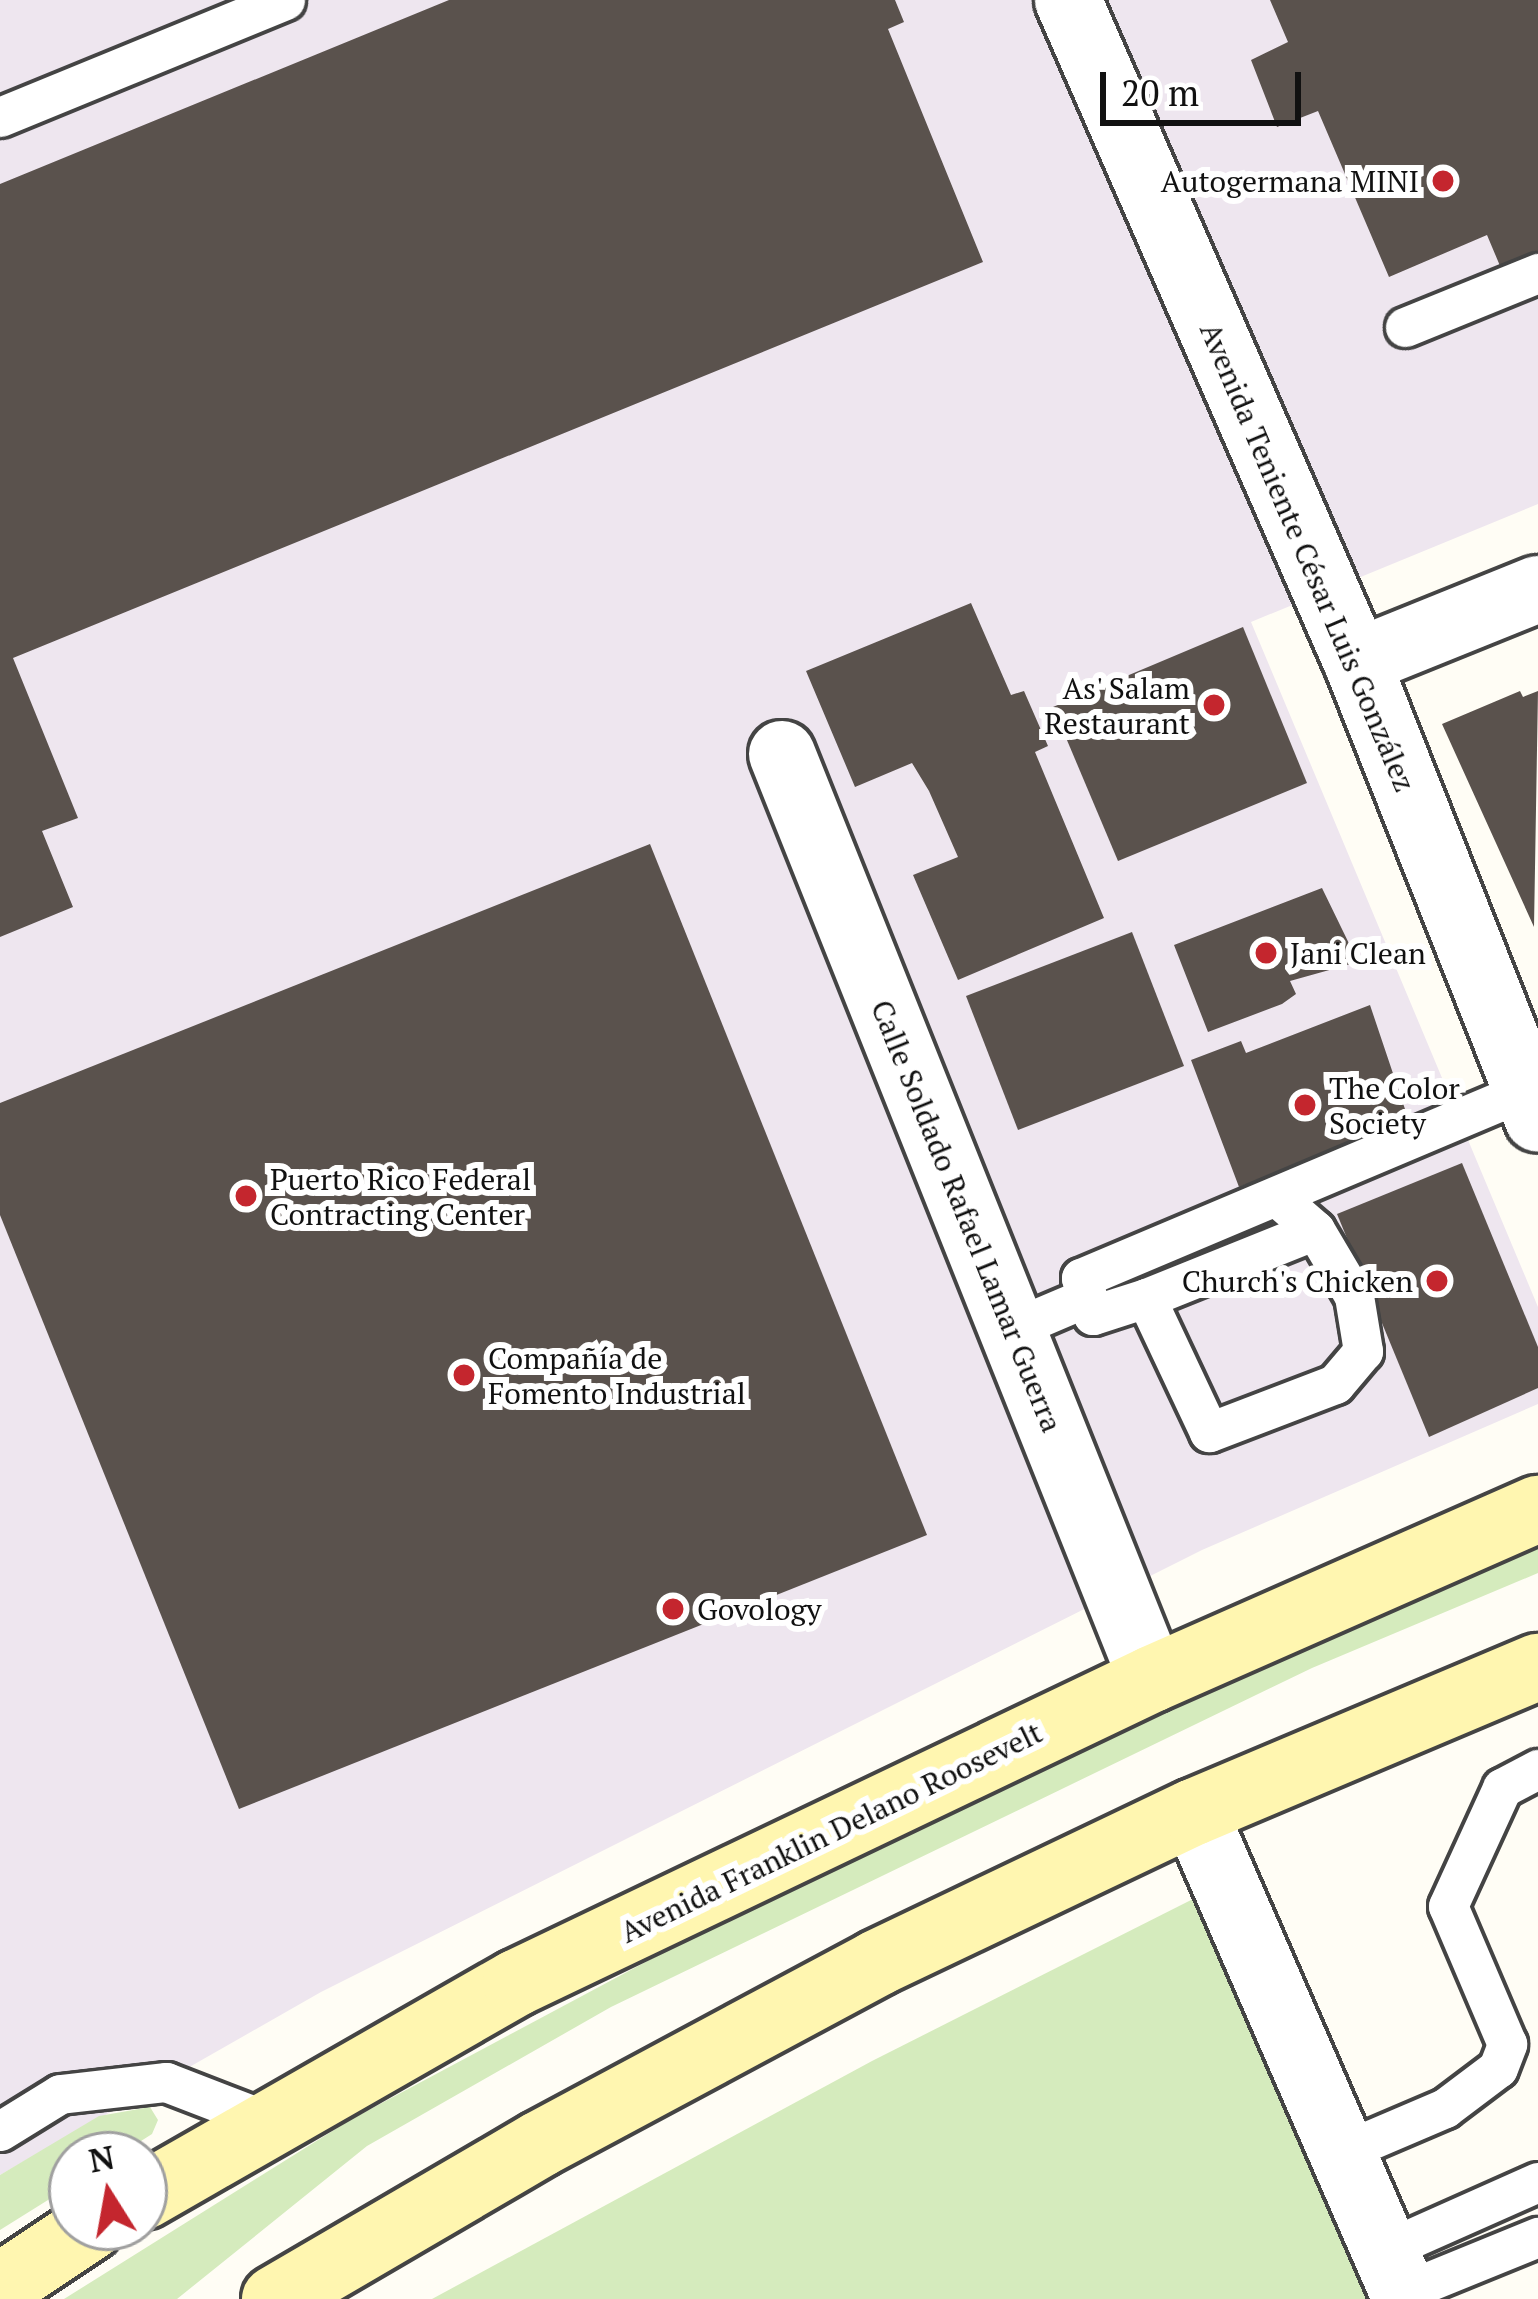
<!DOCTYPE html>
<html>
<head>
<meta charset="utf-8">
<style>
  body { margin:0 }
  #map { position:relative; width:1538px; height:2299px; overflow:hidden; background:#fffdf5; font-family:"PT Serif",serif }
  div>[style] { position:absolute }
  .industrial>* { inset:0; background:#eee6ef }
  .green>* { inset:0; background:#d5ebbd }
  .building>* { inset:0; background:#5a524d }
  .roads { filter:drop-shadow(3px 0 #444) drop-shadow(-3px 0 #444) drop-shadow(0 3px #444) drop-shadow(0 -3px #444) }
  .service>* { height:39px; margin:-19.5px; padding:0 19.5px; transform-origin:19.5px; border-radius:19.5px; background:#fff }
  .minor>* { height:66px; margin:-33px; padding:0 33px; transform-origin:33px; border-radius:33px; background:#fff }
  .tertiary>* { height:66px; margin:-33px; padding:0 33px; transform-origin:33px; border-radius:33px; background:#fff }
  .secondary>* { height:66px; margin:-33px; padding:0 33px; transform-origin:33px; border-radius:33px; background:#fff6b0 }
  .dots>* { width:33px; height:33px; translate:-50% -50%; box-sizing:border-box; border:6px solid #fff; border-radius:50% }
  span { translate:-50% -50%; white-space:nowrap; text-align:center; line-height:1.15; -webkit-text-stroke:12px #fff; paint-order:stroke }
  .poi-label { font-size:30px; color:#111 }
  .right { translate:-100% -50%; text-align:right }
  .left { translate:0 -50%; text-align:left }
  .street-label { font-size:30px; color:#111 }
  .north { position:absolute; left:48px; top:2131px; width:120px; height:120px; box-sizing:border-box; background:#fff; border:3px solid #a0a0a0; border-radius:50%; rotate:349deg; font-size:33px; font-weight:700; line-height:48px; text-align:center; color:#111 }
  .north::after { content:''; display:block; margin:auto; width:42px; height:54px; background:#c4262e; clip-path:polygon(50% 0,100% 100%,50% 72%,0 100%) }
  .scale { position:absolute; left:1100px; top:72px; width:201px; height:54px; box-sizing:border-box; border:6px solid #111; border-top:0; padding-left:15px; font-size:36px; line-height:42px; white-space:nowrap; color:#111; -webkit-text-stroke:9px #fff; paint-order:stroke }
</style>
</head>
<body>
<div id="map">
  <div class="industrial">
    <i style="clip-path:polygon(0 0,1538px 0,1538px 504px,1251px 622px,1538px 1307px,1538px 1404px,1202px 1550px,321px 1992px,0 2175px)"></i>
  </div>
  <div class="green">
    <i style="clip-path:polygon(1538px 1539px,1538px 1573px,1312px 1668px,611px 2007px,367px 2146px,177px 2299px,64px 2299px,350px 2120px,713px 1926px,1096px 1734px)"></i>
    <i style="clip-path:polygon(1197px 1897px,1366px 2299px,432px 2299px,872px 2061px)"></i>
    <i style="clip-path:polygon(150px 2107px,158px 2120px,152px 2134px,119px 2155px,72px 2155px,72px 2185px,0 2230px,0 2175px,99px 2116px)"></i>
  </div>
  <div class="building">
    <i style="clip-path:polygon(449px 0,895px 0,904px 22px,888px 29px,983px 262px,13px 658px,78px 818px,42px 831px,73px 907px,0 937px,0 184px)"></i>
    <i style="clip-path:polygon(1270px 0,1538px 0,1538px 258px,1503px 273px,1487px 235px,1389px 277px,1318px 111px,1277px 127px,1251px 60px,1288px 42px)"></i>
    <i style="clip-path:polygon(971px 603px,1011px 695px,1024px 691px,1048px 746px,1035px 752px,1104px 918px,958px 980px,913px 875px,958px 857px,929px 791px,912px 763px,855px 787px,806px 671px)"></i>
    <i style="clip-path:polygon(1243px 627px,1307px 783px,1118px 861px,1053px 707px)"></i>
    <i style="clip-path:polygon(1520px 691px,1523px 697px,1538px 691px,1534px 927px,1442px 724px)"></i>
    <i style="clip-path:polygon(650px 844px,927px 1535px,239px 1809px,0 1215px,0 1103px)"></i>
    <i style="clip-path:polygon(1322px 888px,1358px 962px,1290px 981px,1296px 994px,1282px 1004px,1208px 1032px,1174px 945px)"></i>
    <i style="clip-path:polygon(1132px 932px,1184px 1066px,1018px 1130px,966px 996px)"></i>
    <i style="clip-path:polygon(1370px 1005px,1409px 1121px,1239px 1187px,1191px 1060px,1241px 1041px,1246px 1053px)"></i>
    <i style="clip-path:polygon(1462px 1163px,1538px 1347px,1538px 1388px,1429px 1437px,1337px 1214px)"></i>
  </div>
  <div class="roads">
    <div class="service">
      <i style="left:0;top:117px;width:308px;rotate:-22.3deg"></i>
      <i style="left:1405px;top:327px;width:144px;rotate:-22.1deg"></i>
      <i style="left:1278px;top:1198px;width:49px;rotate:40.9deg"></i>
      <i style="left:1315px;top:1230px;width:77px;rotate:59.4deg"></i>
      <i style="left:1354px;top:1296px;width:56px;rotate:80.7deg"></i>
      <i style="left:1363px;top:1351px;width:43px;rotate:130.3deg"></i>
      <i style="left:1335px;top:1384px;width:135px;rotate:159.1deg"></i>
      <i style="left:1209px;top:1432px;width:148px;rotate:-115.2deg"></i>
      <i style="left:1146px;top:1298px;width:56px;rotate:162.2deg"></i>
      <i style="left:1093px;top:1315px;width:39px;rotate:-108deg"></i>
      <i style="left:1081px;top:1278px;width:484px;rotate:-22.9deg"></i>
      <i style="left:1146px;top:1298px;width:182px;rotate:-21.9deg"></i>
      <i style="left:1012px;top:1329px;width:82px;rotate:-23.1deg"></i>
      <i style="left:0;top:2131px;width:70px;rotate:-31.7deg"></i>
      <i style="left:60px;top:2094px;width:107px;rotate:-6.5deg"></i>
      <i style="left:166px;top:2082px;width:114px;rotate:21.1deg"></i>
      <i style="left:1342px;top:2152px;width:112px;rotate:-23.1deg"></i>
      <i style="left:1445px;top:2108px;width:66px;rotate:-37deg"></i>
      <i style="left:1498px;top:2068px;width:26px;rotate:-69deg"></i>
      <i style="left:1507px;top:2044px;width:150px;rotate:-113.1deg"></i>
      <i style="left:1448px;top:1906px;width:130px;rotate:-65.4deg"></i>
      <i style="left:1502px;top:1788px;width:41px;rotate:-27.8deg"></i>
      <i style="left:1385px;top:2250px;width:167px;rotate:-24deg"></i>
      <i style="left:1403px;top:2292px;width:146px;rotate:-22.2deg"></i>
    </div>
    <div class="minor">
      <i style="left:1357px;top:662px;width:195px;rotate:-22deg"></i>
      <i style="left:782px;top:754px;width:996px;rotate:68.2deg"></i>
      <i style="left:1194px;top:1812px;width:531px;rotate:66.48deg"></i>
    </div>
    <div class="tertiary">
      <i style="left:1068px;top:0;width:722px;rotate:66.42deg"></i>
      <i style="left:1357px;top:662px;width:491px;rotate:68.4deg"></i>
    </div>
    <div class="secondary">
      <i style="left:144px;top:2196px;width:429px;rotate:-29.8deg"></i>
      <i style="left:516px;top:1983px;width:705px;rotate:-25.55deg"></i>
      <i style="left:1152px;top:1679px;width:422px;rotate:-23.8deg"></i>
      <i style="left:0;top:2287px;width:108px;rotate:-33.7deg"></i>
      <i style="left:275px;top:2299px;width:307px;rotate:-30.3deg"></i>
      <i style="left:540px;top:2144px;width:383px;rotate:-28.2deg"></i>
      <i style="left:877px;top:1963px;width:351px;rotate:-25.5deg"></i>
      <i style="left:1194px;top:1812px;width:373px;rotate:-22.9deg"></i>
    </div>
  </div>
  <div class="dots">
    <i style="left:1443px;top:181px;background:#c4262e"></i>
    <i style="left:1214px;top:705px;background:#c4262e"></i>
    <i style="left:1266px;top:953px;background:#c4262e"></i>
    <i style="left:1305px;top:1105px;background:#c4262e"></i>
    <i style="left:246px;top:1196px;background:#c4262e"></i>
    <i style="left:1437px;top:1281px;background:#c4262e"></i>
    <i style="left:464px;top:1375px;background:#c4262e"></i>
    <i style="left:673px;top:1609px;background:#c4262e"></i>
  </div>
  <div class="poi-label">
    <span class="right" style="left:1419px;top:181px">Autogermana MINI</span>
    <span class="right" style="left:1190px;top:705px">As' Salam<br>Restaurant</span>
    <span class="left" style="left:1290px;top:953px">Jani Clean</span>
    <span class="left" style="left:1329px;top:1105px">The Color<br>Society</span>
    <span class="left" style="left:270px;top:1196px">Puerto Rico Federal<br>Contracting Center</span>
    <span class="right" style="left:1413px;top:1281px">Church's Chicken</span>
    <span class="left" style="left:488px;top:1375px">Compañía de<br>Fomento Industrial</span>
    <span class="left" style="left:697px;top:1609px">Govology</span>
  </div>
  <div class="street-label">
    <span style="left:1308px;top:557px;rotate:67deg">Avenida Teniente César Luis González</span>
    <span style="left:967px;top:1216px;rotate:68deg">Calle Soldado Rafael Lamar Guerra</span>
    <span style="left:831px;top:1832px;rotate:-26deg">Avenida Franklin Delano Roosevelt</span>
  </div>
  <div class="north">N</div>
  <div class="scale">20 m</div>
</div>
</body>
</html>
